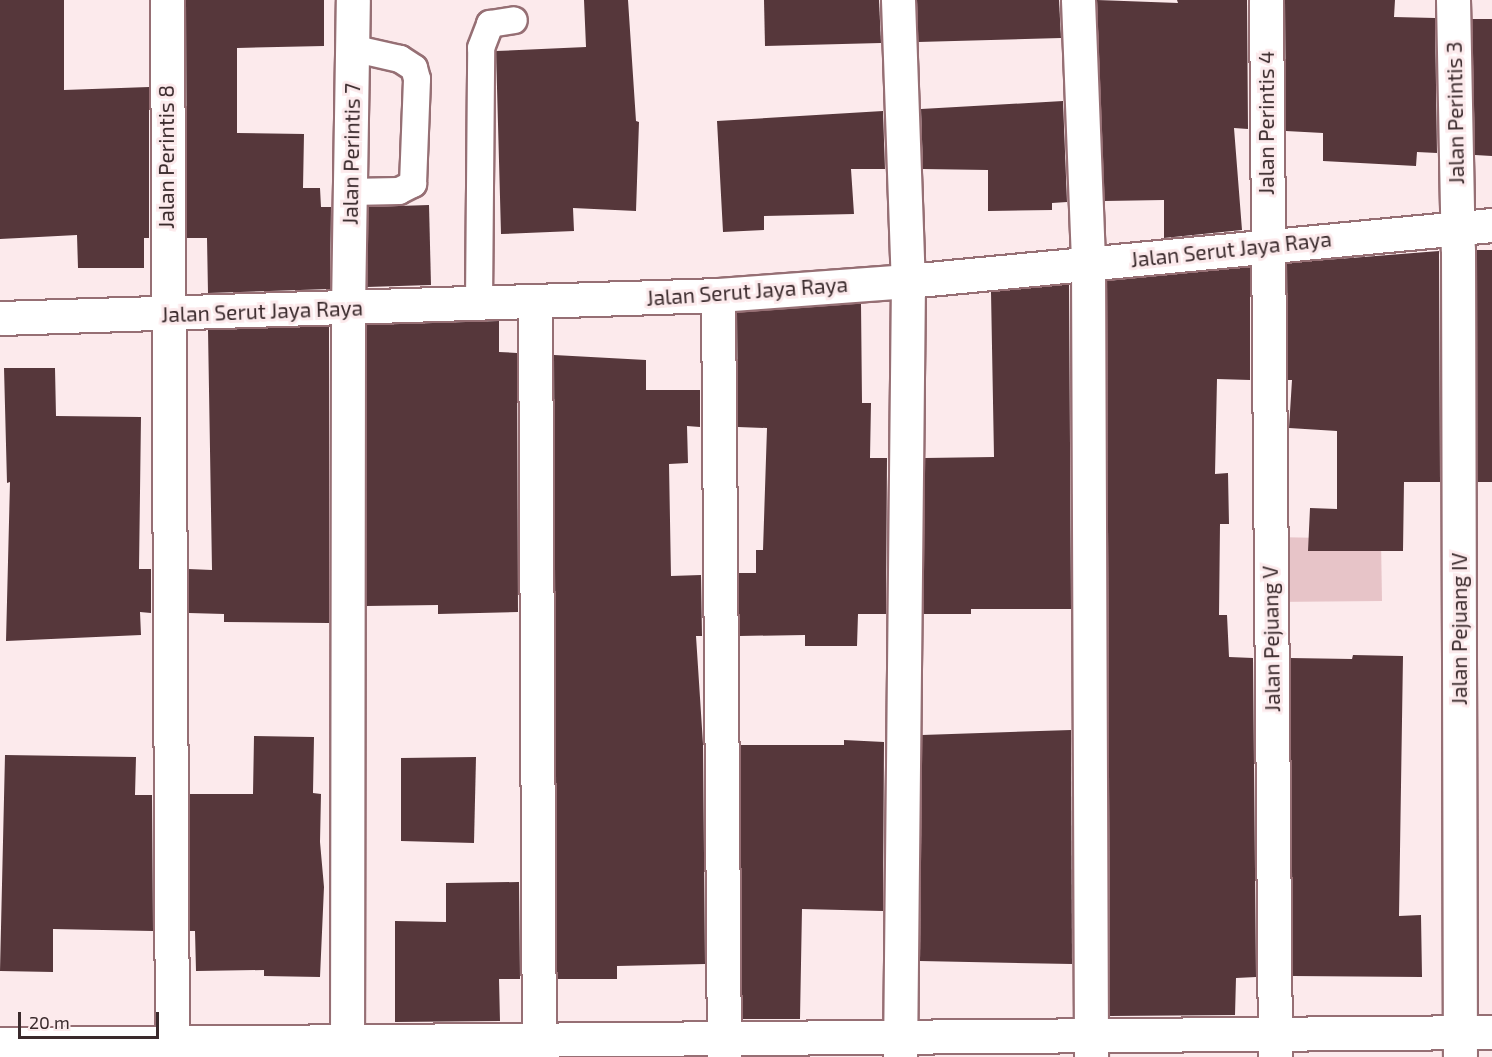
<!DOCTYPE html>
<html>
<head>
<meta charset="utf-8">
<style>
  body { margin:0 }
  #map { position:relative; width:1492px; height:1057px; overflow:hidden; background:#fceaec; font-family:"Exo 2",sans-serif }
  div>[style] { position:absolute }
  .green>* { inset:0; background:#e7c4c8 }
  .building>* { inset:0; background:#56373b }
  .roads { filter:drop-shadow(2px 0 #966f74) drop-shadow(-2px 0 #966f74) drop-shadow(0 2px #966f74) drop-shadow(0 -2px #966f74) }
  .service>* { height:26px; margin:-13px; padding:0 13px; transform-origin:13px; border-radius:13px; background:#fff }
  .minor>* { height:33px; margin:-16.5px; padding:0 16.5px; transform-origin:16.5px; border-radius:16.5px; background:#fff }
  .tertiary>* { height:33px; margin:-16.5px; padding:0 16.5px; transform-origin:16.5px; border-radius:16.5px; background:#fff }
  span { translate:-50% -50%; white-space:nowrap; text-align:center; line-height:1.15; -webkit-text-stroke:6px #fceaec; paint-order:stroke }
  .street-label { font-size:21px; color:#3a2a2c }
  .scale { position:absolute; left:18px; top:1012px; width:141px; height:27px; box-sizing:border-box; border:3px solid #3a2a2c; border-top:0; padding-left:8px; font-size:18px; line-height:21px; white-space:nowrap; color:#3a2a2c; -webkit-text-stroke:4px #fceaec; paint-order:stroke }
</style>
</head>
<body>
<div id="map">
  <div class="green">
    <i style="clip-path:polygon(1272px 537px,1381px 539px,1382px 601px,1272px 602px)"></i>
  </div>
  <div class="building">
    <i style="clip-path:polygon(0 0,64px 0,64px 90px,149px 87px,149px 238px,144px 238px,144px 268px,78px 268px,77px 235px,0 239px)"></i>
    <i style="clip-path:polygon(186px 0,324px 0,324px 46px,237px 48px,237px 133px,304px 134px,303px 188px,320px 188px,321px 207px,331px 207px,330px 289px,208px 293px,207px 238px,187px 238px)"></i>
    <i style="clip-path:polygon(584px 0,628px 0,636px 121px,639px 122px,636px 211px,573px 208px,574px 231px,501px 234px,496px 51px,586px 47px)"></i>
    <i style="clip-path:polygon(764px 0,879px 0,881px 43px,765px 46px)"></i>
    <i style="clip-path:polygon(917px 0,1059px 0,1061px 38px,918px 42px)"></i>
    <i style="clip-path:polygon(1097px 0,1178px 3px,1177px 0,1247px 0,1248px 129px,1234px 128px,1242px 230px,1164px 238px,1164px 200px,1104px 201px)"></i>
    <i style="clip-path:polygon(1285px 0,1395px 0,1394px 17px,1435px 18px,1437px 153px,1417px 152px,1416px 166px,1323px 161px,1323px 133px,1286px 131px)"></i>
    <i style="clip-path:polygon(1472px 19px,1492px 19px,1492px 156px,1475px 155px)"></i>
    <i style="clip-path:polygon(1063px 101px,1067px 202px,1052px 203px,1052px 210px,988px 211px,988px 170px,923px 169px,921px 109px)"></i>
    <i style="clip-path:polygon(883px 111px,885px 169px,851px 169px,854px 214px,764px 216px,764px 230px,723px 232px,717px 121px)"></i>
    <i style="clip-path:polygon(429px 205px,431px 285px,367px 287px,368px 207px)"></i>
    <i style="clip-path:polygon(1477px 250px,1492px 250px,1492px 482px,1477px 482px)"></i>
    <i style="clip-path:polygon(1439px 251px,1440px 482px,1404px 482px,1403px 551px,1308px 551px,1310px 508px,1337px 509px,1337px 431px,1289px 428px,1292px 380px,1288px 380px,1287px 263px)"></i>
    <i style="clip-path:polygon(1250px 267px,1250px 380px,1217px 379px,1215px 474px,1228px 473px,1229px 524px,1220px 524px,1219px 615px,1227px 615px,1229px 657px,1253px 658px,1256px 977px,1236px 978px,1235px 1015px,1110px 1016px,1107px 281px)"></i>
    <i style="clip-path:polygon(1069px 284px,1071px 609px,971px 609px,971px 614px,923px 614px,925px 458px,994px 457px,991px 292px)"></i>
    <i style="clip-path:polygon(861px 303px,862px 403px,871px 403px,870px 458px,887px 458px,886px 614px,858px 614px,857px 646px,805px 646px,805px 635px,739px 636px,739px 573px,756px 573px,756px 550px,763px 550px,767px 428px,738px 427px,737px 312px)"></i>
    <i style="clip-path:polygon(499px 321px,499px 352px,517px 353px,518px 612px,438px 614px,438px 605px,366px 606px,367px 325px)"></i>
    <i style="clip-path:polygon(329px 326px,329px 623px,224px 622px,224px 614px,189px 613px,188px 569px,212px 570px,208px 330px)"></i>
    <i style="clip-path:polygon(554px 355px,646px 360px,646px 390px,700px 390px,700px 427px,687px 426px,688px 463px,669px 464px,671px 576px,701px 575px,702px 636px,696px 636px,703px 744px,705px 964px,617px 966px,617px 979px,557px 979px)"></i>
    <i style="clip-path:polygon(4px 368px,55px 368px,56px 416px,141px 417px,139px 569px,151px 569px,151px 613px,140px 612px,141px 635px,6px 641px,10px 482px,7px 483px)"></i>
    <i style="clip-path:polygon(1353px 655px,1403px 656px,1399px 916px,1421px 915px,1422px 977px,1293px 976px,1290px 658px,1352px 659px)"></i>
    <i style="clip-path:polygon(1071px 730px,1072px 964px,920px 961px,922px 735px)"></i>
    <i style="clip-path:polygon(254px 736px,314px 737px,313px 793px,321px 794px,320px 842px,324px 887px,320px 977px,264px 976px,264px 970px,196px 971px,195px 931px,190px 931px,190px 794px,253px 794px)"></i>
    <i style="clip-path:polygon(844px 740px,884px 742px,883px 911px,802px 909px,800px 1019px,742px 1019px,740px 745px,844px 745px)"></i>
    <i style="clip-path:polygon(5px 755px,136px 757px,135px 795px,152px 795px,153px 931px,53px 929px,53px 972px,0 971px)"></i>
    <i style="clip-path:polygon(476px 757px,474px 843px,401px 841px,401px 758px)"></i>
    <i style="clip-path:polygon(519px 882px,520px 979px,499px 979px,500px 1021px,395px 1022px,395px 921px,446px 922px,446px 883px)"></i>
  </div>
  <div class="roads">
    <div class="service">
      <i style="left:350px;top:192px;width:49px;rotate:-1.2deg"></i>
      <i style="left:399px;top:191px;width:16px;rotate:-27deg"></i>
      <i style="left:413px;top:184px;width:105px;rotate:-87.8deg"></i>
      <i style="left:417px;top:79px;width:11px;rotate:-105deg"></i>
      <i style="left:414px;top:68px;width:17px;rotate:-147deg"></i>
      <i style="left:400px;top:59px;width:49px;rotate:-167.1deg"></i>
      <i style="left:479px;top:302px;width:254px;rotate:-89.5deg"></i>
      <i style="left:481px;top:48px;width:26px;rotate:-69deg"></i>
      <i style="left:490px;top:24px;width:24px;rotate:-9deg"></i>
    </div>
    <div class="minor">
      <i style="left:167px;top:0;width:1057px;rotate:89.73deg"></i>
      <i style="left:898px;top:0;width:281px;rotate:88deg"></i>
      <i style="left:908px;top:281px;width:776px;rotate:90.59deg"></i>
      <i style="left:1078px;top:0;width:263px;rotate:87.8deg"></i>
      <i style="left:1088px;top:263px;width:794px;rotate:89.78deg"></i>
      <i style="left:1266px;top:0;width:1057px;rotate:89.51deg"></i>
      <i style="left:1453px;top:0;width:250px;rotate:88.9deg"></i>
      <i style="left:1458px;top:250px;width:807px;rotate:89.86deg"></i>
      <i style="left:718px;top:295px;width:762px;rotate:89.55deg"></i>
      <i style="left:535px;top:303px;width:754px;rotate:89.7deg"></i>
      <i style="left:0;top:1044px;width:1492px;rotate:-0.46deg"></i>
      <i style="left:347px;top:1057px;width:748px;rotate:-89.92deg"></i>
      <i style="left:348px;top:309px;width:309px;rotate:-89.1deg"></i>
    </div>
    <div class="tertiary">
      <i style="left:0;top:318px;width:718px;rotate:-1.83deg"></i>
      <i style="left:718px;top:295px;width:191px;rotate:-4.2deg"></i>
      <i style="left:908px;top:281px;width:587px;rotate:-5.48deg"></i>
    </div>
  </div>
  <div class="street-label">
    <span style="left:1455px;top:113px;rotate:-91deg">Jalan Perintis 3</span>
    <span style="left:1266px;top:123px;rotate:-90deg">Jalan Perintis 4</span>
    <span style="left:351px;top:154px;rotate:-89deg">Jalan Perintis 7</span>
    <span style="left:166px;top:157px;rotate:-90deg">Jalan Perintis 8</span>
    <span style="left:1231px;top:249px;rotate:-6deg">Jalan Serut Jaya Raya</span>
    <span style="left:747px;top:291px;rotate:-4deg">Jalan Serut Jaya Raya</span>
    <span style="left:262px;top:311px;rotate:-2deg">Jalan Serut Jaya Raya</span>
    <span style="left:1459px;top:629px;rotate:-90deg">Jalan Pejuang IV</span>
    <span style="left:1271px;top:639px;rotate:-91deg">Jalan Pejuang V</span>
  </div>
  <div class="scale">20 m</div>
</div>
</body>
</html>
